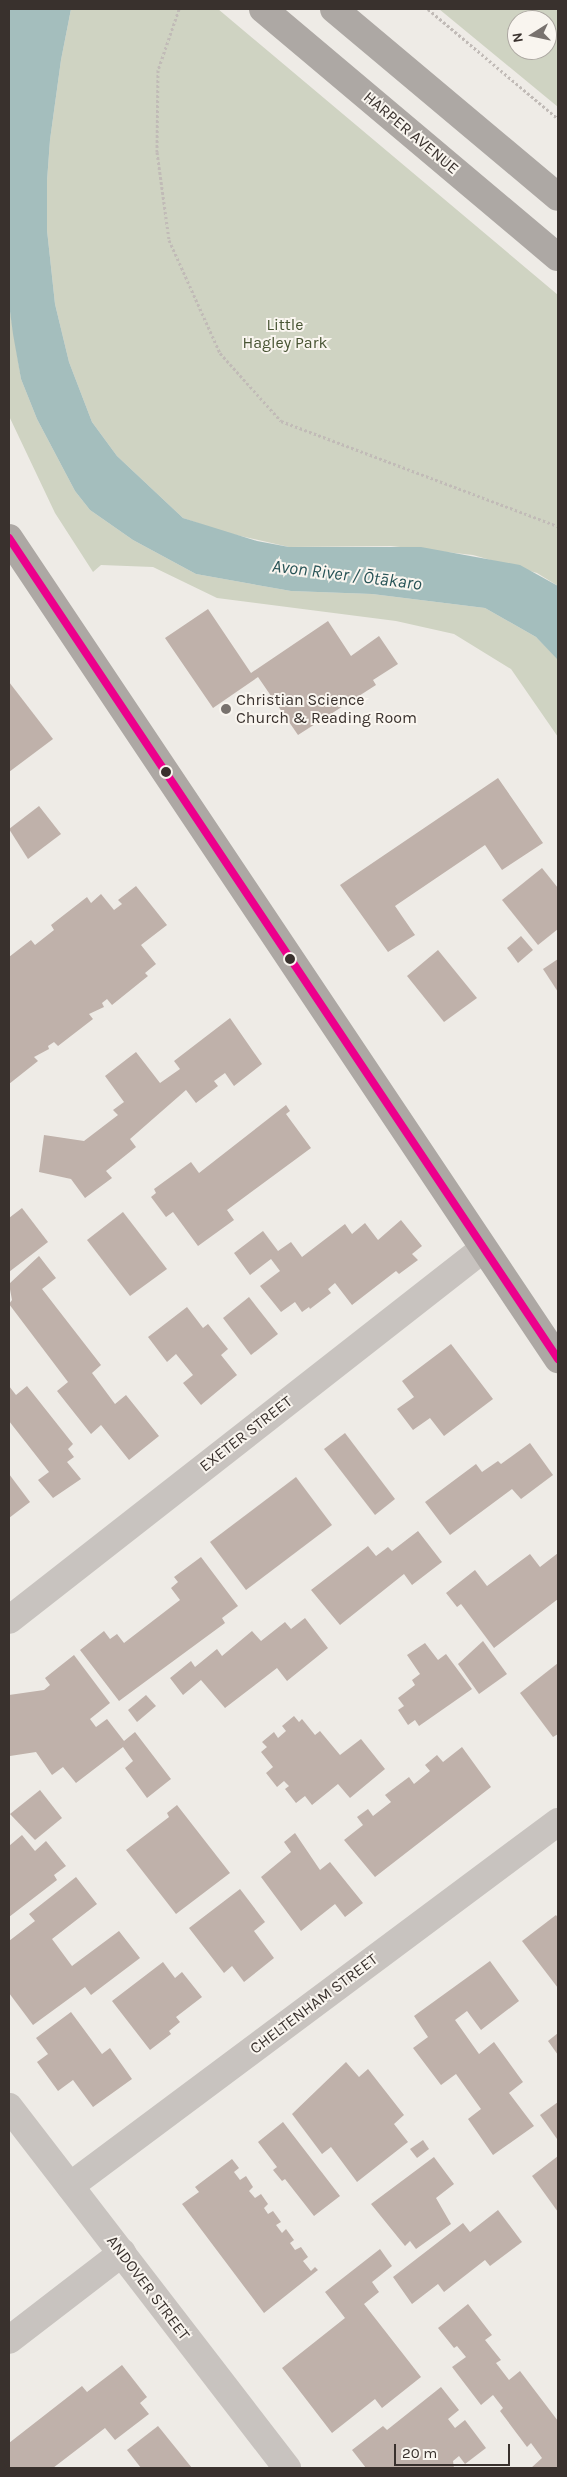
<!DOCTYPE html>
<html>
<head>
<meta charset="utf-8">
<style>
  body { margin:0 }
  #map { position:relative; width:567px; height:2477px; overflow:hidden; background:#eeebe6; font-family:Karla,sans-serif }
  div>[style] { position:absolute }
  .green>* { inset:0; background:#cfd3c2 }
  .water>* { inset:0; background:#a4bebd }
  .building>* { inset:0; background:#bfb1aa }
  .path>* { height:3px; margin-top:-1.5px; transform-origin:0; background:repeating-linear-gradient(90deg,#c1bbb7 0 2.5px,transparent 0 5px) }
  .minor>* { height:28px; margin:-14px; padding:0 14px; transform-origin:14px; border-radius:14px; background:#c8c3bf }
  .major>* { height:28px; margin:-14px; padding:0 14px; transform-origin:14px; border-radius:14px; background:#ada8a4 }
  .bus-1>* { height:8px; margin:-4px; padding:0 4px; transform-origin:4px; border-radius:4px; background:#ec008c }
  .dots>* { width:14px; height:14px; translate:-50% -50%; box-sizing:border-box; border:2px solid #f9f5ef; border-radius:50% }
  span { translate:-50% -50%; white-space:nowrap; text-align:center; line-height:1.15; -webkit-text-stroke:4px #f9f5ef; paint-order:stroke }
  .street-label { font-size:16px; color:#39312d }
  .park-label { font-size:16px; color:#485433 }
  .poi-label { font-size:16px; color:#39312d }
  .left { translate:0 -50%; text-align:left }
  .water-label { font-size:18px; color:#275356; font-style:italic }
  .frame { position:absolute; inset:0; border:10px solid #39312d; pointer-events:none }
  .north { position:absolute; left:507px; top:10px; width:50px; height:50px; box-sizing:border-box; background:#f9f5ef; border:1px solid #aca7a1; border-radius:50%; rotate:260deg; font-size:14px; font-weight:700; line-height:20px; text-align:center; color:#39312d }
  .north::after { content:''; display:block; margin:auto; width:18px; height:22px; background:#78726e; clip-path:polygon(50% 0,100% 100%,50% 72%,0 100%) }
  .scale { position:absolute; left:394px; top:2444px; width:116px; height:22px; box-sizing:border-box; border:2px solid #39312d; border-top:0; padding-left:6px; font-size:15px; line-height:18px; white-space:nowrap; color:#39312d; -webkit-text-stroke:4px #f9f5ef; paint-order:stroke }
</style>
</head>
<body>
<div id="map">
  <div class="green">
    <i style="clip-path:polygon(71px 9px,218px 9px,558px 295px,558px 586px,537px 573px,473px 555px,391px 546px,289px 547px,227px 533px,183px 518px,117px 456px,92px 422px,69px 362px,55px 304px,47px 230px,47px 181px,50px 140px,61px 60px)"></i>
    <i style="clip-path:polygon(evenodd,439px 9px,558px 9px,558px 107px,439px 9px,517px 20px,547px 20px,547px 50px,517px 50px,517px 20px)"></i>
    <i style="clip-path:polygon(9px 304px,21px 379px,37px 419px,75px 491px,90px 510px,133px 540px,196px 574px,291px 591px,372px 594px,485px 608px,536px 637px,558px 659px,558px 737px,511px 669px,454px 634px,396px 621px,217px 598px,153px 567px,101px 565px,93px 572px,55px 513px,9px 416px)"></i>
  </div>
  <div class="water">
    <i style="clip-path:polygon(10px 9px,71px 9px,61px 60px,50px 140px,47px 181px,47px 230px,55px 304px,69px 362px,92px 422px,117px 456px,183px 518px,257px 541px,289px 547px,421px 547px,520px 565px,558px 586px,558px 660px,536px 637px,485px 608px,372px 594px,291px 591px,196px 574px,133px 540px,90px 510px,75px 491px,37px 419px,21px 379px,13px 334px,9px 304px)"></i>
  </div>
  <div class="building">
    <i style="clip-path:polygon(208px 609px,251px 673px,328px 621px,351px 656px,379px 636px,398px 664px,373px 680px,376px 685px,298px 735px,258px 677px,213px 708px,165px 638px)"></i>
    <i style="clip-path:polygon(9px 682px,53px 739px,9px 772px)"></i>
    <i style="clip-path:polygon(498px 778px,543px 843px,502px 870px,485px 845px,395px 906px,415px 935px,388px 952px,340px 885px)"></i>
    <i style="clip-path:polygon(39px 806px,61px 834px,28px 859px,9px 829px)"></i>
    <i style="clip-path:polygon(542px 868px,558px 888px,558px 929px,538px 945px,502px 900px)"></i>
    <i style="clip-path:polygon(136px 886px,167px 925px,141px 945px,156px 964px,145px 973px,148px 976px,112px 1005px,107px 999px,102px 1003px,104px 1007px,89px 1014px,93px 1019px,58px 1046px,54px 1042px,48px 1046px,49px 1049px,34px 1057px,38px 1061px,9px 1084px,9px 957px,31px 940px,35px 945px,54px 930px,51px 925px,87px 897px,91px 903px,101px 894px,114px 910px,122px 904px,118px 900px)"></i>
    <i style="clip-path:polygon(521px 936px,533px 950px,518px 963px,507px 948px)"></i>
    <i style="clip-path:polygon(438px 950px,477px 998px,444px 1022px,407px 976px)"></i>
    <i style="clip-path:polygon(558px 959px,558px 992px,543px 969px)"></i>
    <i style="clip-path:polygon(230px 1018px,262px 1064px,234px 1086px,225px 1073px,214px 1081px,218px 1086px,196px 1103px,186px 1090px,130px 1139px,136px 1147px,106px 1171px,112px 1178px,85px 1198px,71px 1179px,39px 1172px,44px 1135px,84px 1141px,118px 1115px,113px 1110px,124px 1102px,105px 1076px,136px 1052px,160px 1083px,180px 1069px,174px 1061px)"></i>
    <i style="clip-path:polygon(286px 1105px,290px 1111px,286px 1114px,311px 1148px,227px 1210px,234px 1220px,198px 1246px,173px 1212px,166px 1217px,151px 1197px,156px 1193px,154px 1189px,191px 1162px,199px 1173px)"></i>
    <i style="clip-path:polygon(22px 1208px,48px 1242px,9px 1272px,9px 1218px)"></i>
    <i style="clip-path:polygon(123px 1212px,167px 1269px,130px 1296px,87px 1240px)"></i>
    <i style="clip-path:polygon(401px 1220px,422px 1246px,412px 1254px,418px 1260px,399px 1274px,396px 1271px,352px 1305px,335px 1283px,328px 1289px,331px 1293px,310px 1309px,309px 1307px,302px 1312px,295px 1302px,281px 1312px,260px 1286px,280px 1271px,271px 1259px,250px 1275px,234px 1253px,263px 1231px,278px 1251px,291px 1242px,302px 1257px,345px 1224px,352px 1234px,365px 1223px,378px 1240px)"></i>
    <i style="clip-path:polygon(39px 1256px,56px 1278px,42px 1289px,101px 1365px,92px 1373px,115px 1404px,126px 1395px,159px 1436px,129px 1460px,101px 1425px,91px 1434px,57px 1391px,68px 1382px,9px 1304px,12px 1300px,9px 1284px)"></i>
    <i style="clip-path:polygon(249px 1297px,278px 1334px,251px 1355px,223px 1318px)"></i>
    <i style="clip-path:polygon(187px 1307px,203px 1328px,208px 1324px,228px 1349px,221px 1355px,237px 1375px,201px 1405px,183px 1383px,193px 1375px,176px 1354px,167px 1362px,148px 1337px)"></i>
    <i style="clip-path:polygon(451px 1344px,493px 1399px,444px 1436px,430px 1418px,413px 1430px,397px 1409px,414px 1397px,402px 1381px)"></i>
    <i style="clip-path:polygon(9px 1386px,16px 1395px,27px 1386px,73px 1444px,68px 1449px,74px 1457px,67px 1462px,81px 1479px,53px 1498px,38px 1480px,49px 1472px,9px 1421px)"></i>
    <i style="clip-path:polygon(345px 1433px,395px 1499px,375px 1515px,324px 1449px)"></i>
    <i style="clip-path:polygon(530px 1443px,553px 1475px,521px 1499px,512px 1489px,450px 1535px,425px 1502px,476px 1464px,482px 1472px,498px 1461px,501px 1464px)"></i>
    <i style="clip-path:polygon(9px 1474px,30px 1502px,9px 1518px)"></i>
    <i style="clip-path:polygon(296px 1477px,332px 1525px,246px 1590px,210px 1542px)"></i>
    <i style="clip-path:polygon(418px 1531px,442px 1562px,412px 1585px,404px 1574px,340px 1625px,311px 1590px,368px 1546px,376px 1556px,388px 1547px,392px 1551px)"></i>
    <i style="clip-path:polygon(558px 1553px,558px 1599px,494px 1648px,461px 1604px,457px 1607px,446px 1593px,475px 1570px,487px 1586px,530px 1554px,540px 1567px)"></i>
    <i style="clip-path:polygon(201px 1557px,238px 1606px,222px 1618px,225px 1623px,119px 1701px,80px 1650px,104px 1631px,110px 1639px,117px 1634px,124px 1643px,180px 1600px,171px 1588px,178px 1582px,174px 1577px)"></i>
    <i style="clip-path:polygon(305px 1618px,328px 1648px,287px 1681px,277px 1668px,225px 1708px,201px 1680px,183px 1695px,170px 1678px,191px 1661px,195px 1667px,217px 1649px,222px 1656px,252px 1631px,261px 1641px,285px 1622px,291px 1629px)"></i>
    <i style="clip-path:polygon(483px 1641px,507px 1674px,479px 1694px,458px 1664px)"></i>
    <i style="clip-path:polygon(425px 1643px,438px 1660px,446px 1654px,472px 1689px,419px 1726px,415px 1720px,408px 1725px,398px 1710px,404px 1706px,398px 1698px,415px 1685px,412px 1680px,420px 1674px,407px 1655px)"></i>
    <i style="clip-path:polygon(74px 1655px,110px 1703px,90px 1719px,96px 1727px,107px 1719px,124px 1741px,135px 1732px,171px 1779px,147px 1798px,125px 1768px,133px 1761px,123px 1747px,76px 1783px,63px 1767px,52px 1775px,36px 1752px,10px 1756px,9px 1695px,44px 1690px,50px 1685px,45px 1678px)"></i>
    <i style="clip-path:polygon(558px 1663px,558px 1734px,553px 1737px,520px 1693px)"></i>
    <i style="clip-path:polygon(146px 1695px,156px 1706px,137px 1722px,128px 1710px)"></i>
    <i style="clip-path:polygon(294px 1716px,299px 1722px,302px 1719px,315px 1735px,320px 1731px,340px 1755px,361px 1739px,385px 1769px,350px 1798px,338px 1784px,312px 1805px,305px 1796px,296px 1803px,285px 1789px,289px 1786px,284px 1781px,277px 1787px,266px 1773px,273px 1767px,261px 1752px,267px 1747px,262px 1742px,274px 1732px,278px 1738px,286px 1731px,282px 1726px)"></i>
    <i style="clip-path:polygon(462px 1747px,491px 1787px,375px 1877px,344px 1840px,363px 1825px,357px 1817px,368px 1809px,373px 1816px,391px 1802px,385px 1795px,409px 1777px,414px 1784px,430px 1771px,425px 1765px,437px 1755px,443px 1762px)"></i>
    <i style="clip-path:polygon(40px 1790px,62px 1818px,35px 1840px,10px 1814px)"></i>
    <i style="clip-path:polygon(177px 1805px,230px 1873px,176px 1914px,126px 1850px,169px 1817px,167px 1813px)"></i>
    <i style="clip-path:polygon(295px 1833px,320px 1870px,330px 1862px,363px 1903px,345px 1917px,335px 1904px,301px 1931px,261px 1877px,291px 1852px,284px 1842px)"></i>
    <i style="clip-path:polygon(22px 1835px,35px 1851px,46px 1841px,66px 1866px,54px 1875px,57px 1880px,9px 1917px,9px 1846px)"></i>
    <i style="clip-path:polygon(76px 1877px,97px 1904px,52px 1939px,72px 1966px,119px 1931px,140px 1958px,91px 1995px,85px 1987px,33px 2025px,9px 1993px,9px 1941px,35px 1921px,29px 1914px)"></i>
    <i style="clip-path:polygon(240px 1889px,265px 1922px,254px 1931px,274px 1958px,244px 1982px,232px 1966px,224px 1973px,189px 1928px)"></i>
    <i style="clip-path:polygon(556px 1915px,558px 1918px,558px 1988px,522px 1941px)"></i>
    <i style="clip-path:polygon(490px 1961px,519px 2001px,481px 2030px,467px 2011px,455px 2020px,479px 2054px,494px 2042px,523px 2082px,509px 2093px,534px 2126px,493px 2155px,468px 2119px,481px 2109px,456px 2074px,441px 2085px,413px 2048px,428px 2037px,414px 2016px)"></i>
    <i style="clip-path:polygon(163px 1962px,175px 1978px,182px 1972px,202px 1997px,176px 2017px,180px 2022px,169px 2031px,171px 2034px,150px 2050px,112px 2001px)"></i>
    <i style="clip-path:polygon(71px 2012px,102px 2054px,110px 2048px,132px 2079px,93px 2107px,73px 2080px,58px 2091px,37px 2062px,48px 2054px,36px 2038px)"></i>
    <i style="clip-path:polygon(558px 2033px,558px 2055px,548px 2041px)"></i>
    <i style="clip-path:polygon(346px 2062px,359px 2077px,368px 2069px,404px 2115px,394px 2124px,408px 2142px,357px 2182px,331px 2147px,322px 2154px,292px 2114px)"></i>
    <i style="clip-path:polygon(558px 2102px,558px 2138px,557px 2139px,540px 2115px)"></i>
    <i style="clip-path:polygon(283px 2122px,340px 2196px,314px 2216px,285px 2179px,282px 2181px,273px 2170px,277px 2167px,258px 2142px)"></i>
    <i style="clip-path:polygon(423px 2140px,429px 2149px,417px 2158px,410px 2149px)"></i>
    <i style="clip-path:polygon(558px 2156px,558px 2212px,532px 2176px)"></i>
    <i style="clip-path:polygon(434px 2157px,454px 2184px,436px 2198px,451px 2224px,416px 2249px,410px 2241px,405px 2246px,371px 2204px)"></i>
    <i style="clip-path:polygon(232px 2159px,239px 2168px,234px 2172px,240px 2180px,246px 2176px,253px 2187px,249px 2191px,255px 2198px,261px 2194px,268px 2204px,264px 2208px,268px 2214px,273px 2211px,281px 2222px,276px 2225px,282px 2233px,286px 2229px,294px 2240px,290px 2243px,295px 2250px,301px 2247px,308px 2257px,303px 2261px,311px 2271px,315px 2267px,318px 2270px,264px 2313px,182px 2204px,199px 2192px,195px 2187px)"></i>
    <i style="clip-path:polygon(498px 2210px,522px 2242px,490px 2266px,485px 2260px,444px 2292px,438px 2284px,412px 2304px,393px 2277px,463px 2223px,470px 2232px)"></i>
    <i style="clip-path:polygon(380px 2249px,392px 2266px,372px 2282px,379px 2292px,364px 2304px,421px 2377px,382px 2408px,375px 2399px,332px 2433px,282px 2368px,345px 2318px,325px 2292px)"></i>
    <i style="clip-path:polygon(468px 2304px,492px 2335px,485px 2340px,501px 2360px,496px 2363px,509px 2380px,520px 2371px,558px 2421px,558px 2468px,531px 2468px,542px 2458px,531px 2443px,527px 2447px,500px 2411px,503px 2408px,493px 2395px,481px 2405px,452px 2367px,466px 2357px,457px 2346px,454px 2348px,438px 2328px)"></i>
    <i style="clip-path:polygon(122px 2365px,147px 2397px,140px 2403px,149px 2414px,115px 2440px,105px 2428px,53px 2468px,9px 2468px,9px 2443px,82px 2386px,87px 2392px)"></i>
    <i style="clip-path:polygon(441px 2387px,459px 2410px,448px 2419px,455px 2428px,465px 2420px,486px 2448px,465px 2464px,459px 2456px,453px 2461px,454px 2468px,366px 2468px,352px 2450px,383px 2426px,387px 2430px)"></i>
    <i style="clip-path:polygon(158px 2426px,192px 2468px,141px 2468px,127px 2450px)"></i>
  </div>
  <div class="path">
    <i style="left:179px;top:9px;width:65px;rotate:109deg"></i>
    <i style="left:158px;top:70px;width:82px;rotate:90.7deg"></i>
    <i style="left:157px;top:152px;width:89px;rotate:82.2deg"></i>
    <i style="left:169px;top:240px;width:124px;rotate:65.7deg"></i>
    <i style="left:220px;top:353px;width:91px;rotate:48.1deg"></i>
    <i style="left:281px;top:421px;width:296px;rotate:20.8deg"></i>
    <i style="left:428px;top:9px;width:170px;rotate:40.2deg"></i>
  </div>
  <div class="minor">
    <i style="left:9px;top:1620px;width:602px;rotate:-38.05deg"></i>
    <i style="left:9px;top:2107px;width:456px;rotate:52.4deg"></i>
    <i style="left:70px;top:2186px;width:609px;rotate:-36.72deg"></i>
    <i style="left:9px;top:2340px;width:143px;rotate:-37.6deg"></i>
  </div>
  <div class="major">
    <i style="left:263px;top:9px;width:385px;rotate:40.1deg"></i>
    <i style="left:334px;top:9px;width:292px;rotate:40deg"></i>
    <i style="left:9px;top:538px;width:988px;rotate:56.23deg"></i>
  </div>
  <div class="bus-1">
    <i style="left:9px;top:538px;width:988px;rotate:56.23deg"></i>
  </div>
  <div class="dots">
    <i style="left:226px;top:709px;background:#78726e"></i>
    <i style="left:166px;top:772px;background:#39312d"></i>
    <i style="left:290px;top:959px;background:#39312d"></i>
  </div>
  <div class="street-label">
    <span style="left:411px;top:133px;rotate:40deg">HARPER AVENUE</span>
    <span style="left:246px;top:1434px;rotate:-38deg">EXETER STREET</span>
    <span style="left:314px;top:2004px;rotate:-37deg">CHELTENHAM STREET</span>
    <span style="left:148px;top:2288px;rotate:53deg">ANDOVER STREET</span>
  </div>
  <div class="park-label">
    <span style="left:285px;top:334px">Little<br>Hagley Park</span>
  </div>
  <div class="poi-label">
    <span class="left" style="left:236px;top:709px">Christian Science<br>Church &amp; Reading Room</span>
  </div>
  <div class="water-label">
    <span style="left:347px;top:575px;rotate:7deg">Avon River / Ōtākaro</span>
  </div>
  <div class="frame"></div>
  <div class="north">N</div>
  <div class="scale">20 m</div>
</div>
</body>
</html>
